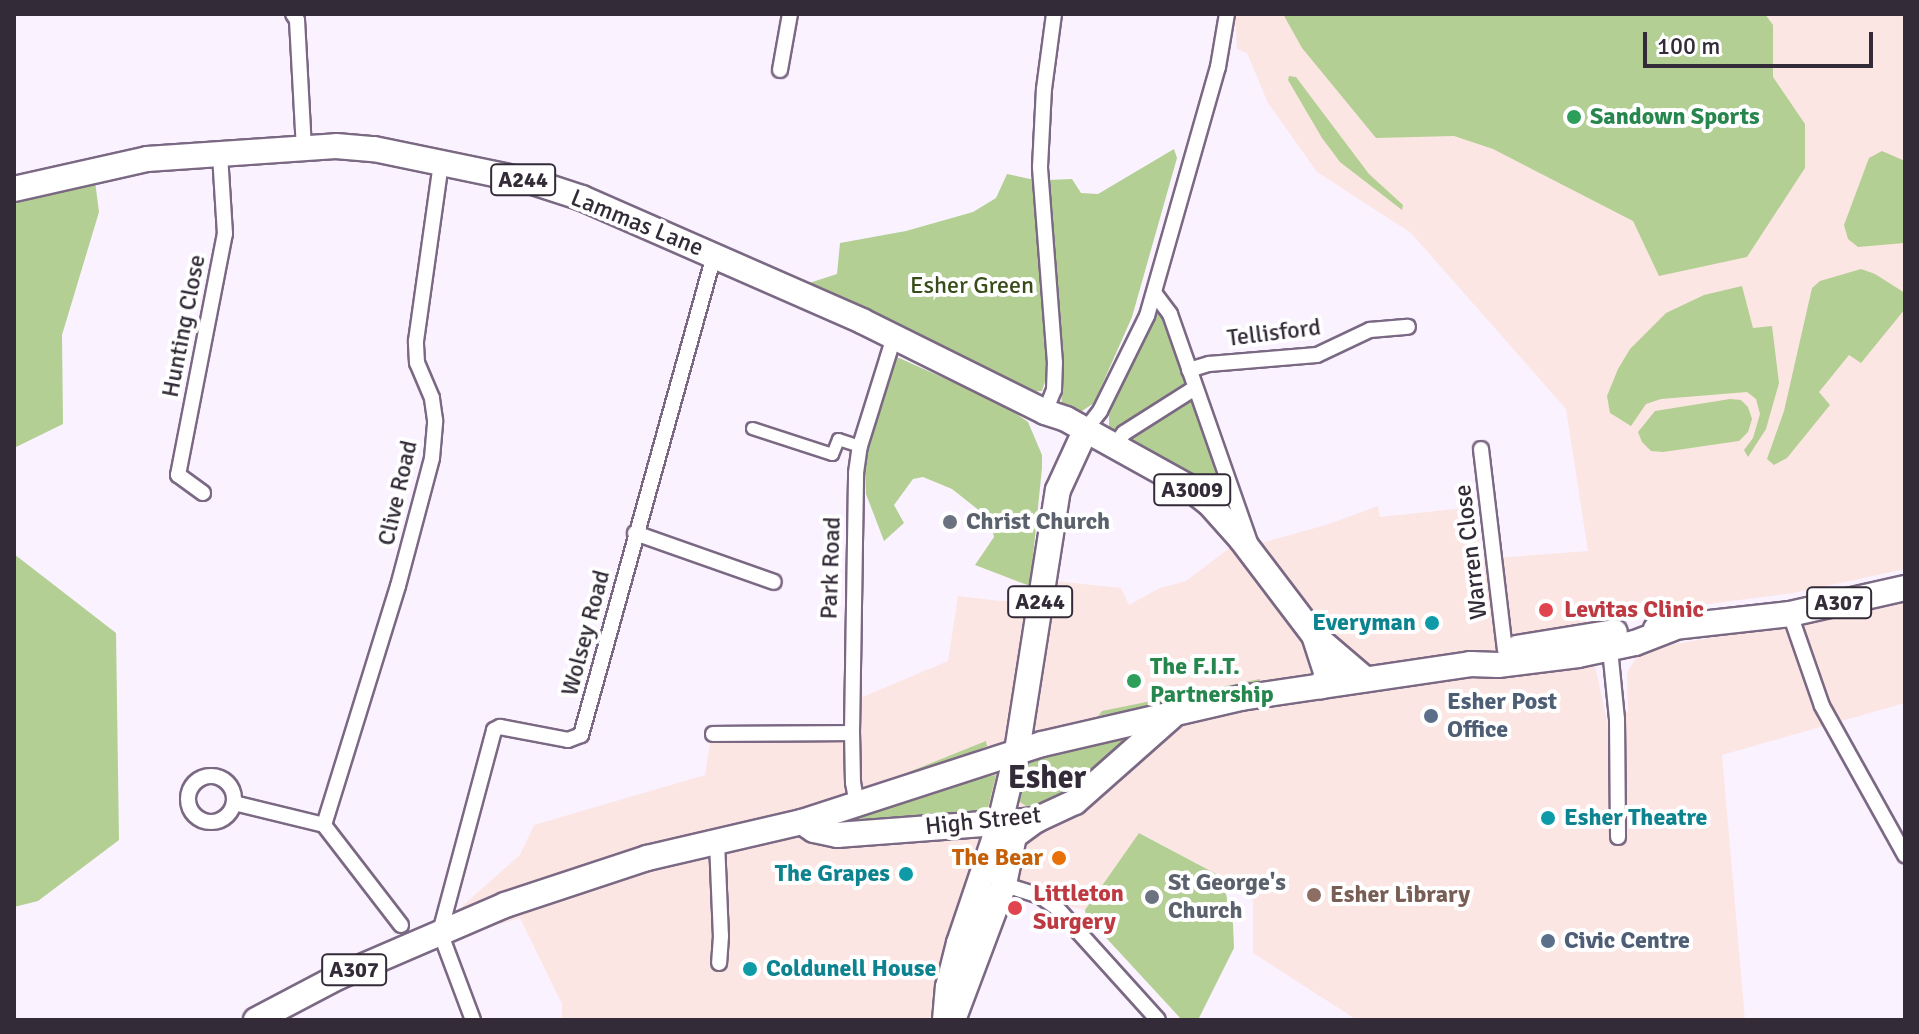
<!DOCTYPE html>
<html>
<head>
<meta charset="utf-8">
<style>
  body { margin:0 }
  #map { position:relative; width:1919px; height:1034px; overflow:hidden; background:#faf2ff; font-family:Signika,sans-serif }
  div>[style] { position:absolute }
  .commercial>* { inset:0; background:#fce6e4 }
  .green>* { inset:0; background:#b4cf93 }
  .roads { filter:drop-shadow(2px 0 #7b6984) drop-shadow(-2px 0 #7b6984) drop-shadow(0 2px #7b6984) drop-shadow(0 -2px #7b6984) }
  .pedestrian>* { height:11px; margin:-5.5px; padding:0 5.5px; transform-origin:5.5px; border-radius:5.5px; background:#fff }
  .minor>* { height:14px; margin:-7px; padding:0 7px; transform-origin:7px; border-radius:7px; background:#fff }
  .minor>.ring { margin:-7px; padding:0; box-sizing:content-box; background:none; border:14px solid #fff; border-radius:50% }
  .primary>* { height:24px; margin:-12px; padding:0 12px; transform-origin:12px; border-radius:12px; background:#fff }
  .dots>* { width:22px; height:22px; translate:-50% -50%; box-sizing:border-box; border:4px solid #fff; border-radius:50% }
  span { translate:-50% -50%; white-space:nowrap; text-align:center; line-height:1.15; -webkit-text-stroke:8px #fff; paint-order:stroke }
  .shield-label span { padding:2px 6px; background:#fff; border:2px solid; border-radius:6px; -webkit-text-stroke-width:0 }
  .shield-label { font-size:22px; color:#332b37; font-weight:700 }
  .leisure-label { font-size:24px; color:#27864d; font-weight:700 }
  .left { translate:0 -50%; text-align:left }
  .street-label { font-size:24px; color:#332b37 }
  .park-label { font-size:24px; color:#384c19 }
  .worship-label { font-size:24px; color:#5b616d; font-weight:700 }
  .health-label { font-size:24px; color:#be3a42; font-weight:700 }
  .culture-label { font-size:24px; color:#0d838f; font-weight:700 }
  .right { translate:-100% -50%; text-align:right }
  .service-label { font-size:24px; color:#4e5e75; font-weight:700 }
  .food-label { font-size:24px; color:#c56008; font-weight:700 }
  .education-label { font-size:24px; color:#785e54; font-weight:700 }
  .district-label { font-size:32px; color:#332b37; font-weight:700 }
  .frame { position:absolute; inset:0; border:16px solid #332b37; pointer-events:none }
  .scale { position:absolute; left:1643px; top:32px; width:230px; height:36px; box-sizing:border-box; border:4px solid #332b37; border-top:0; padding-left:10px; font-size:24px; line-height:28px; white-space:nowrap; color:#332b37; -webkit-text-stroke:6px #fff; paint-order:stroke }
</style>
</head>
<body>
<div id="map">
  <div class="commercial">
    <i style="clip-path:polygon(1235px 14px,1905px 14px,1905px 569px,1794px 593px,1585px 620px,1609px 730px,1628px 711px,1627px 673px,1637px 656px,1654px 648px,1905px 602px,1905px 703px,1722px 755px,1745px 1020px,1357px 1020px,1253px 953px,1253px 901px,1241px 887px,1140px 833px,1085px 910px,1008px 894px,962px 1020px,562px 1020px,562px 1004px,520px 918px,496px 925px,459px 909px,520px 855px,534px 825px,705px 775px,712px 730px,859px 725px,860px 698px,948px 661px,958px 596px,1001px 601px,1028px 600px,1050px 608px,1055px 581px,1121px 588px,1129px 605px,1160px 588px,1186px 581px,1231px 547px,1261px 543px,1326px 525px,1378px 506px,1380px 517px,1474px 507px,1482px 559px,1588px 551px,1566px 409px,1411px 233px,1317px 172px,1268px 103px,1247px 53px,1237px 49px)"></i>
  </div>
  <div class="green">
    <i style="clip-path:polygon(1283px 14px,1765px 14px,1773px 25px,1773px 77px,1805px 124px,1805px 168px,1747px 257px,1659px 276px,1633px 221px,1493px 149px,1454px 136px,1376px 138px,1302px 48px)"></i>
    <i style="clip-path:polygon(1289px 76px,1296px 77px,1369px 174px,1403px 205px,1402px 210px,1340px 162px,1322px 138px,1288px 80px)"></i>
    <i style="clip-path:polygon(1174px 149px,1177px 158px,1132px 317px,1094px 403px,1079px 413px,1062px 407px,1048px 180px,1072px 179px,1081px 193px,1098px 194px)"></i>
    <i style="clip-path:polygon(1882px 151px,1905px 161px,1905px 243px,1858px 247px,1848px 239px,1844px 225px,1869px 158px)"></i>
    <i style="clip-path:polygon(1007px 174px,1035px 180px,1050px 366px,1042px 391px,1028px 392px,806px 284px,837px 274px,840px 243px,906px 231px,973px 212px,996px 198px)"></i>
    <i style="clip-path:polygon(95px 181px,99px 212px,62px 335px,63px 424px,14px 448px,14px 204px)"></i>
    <i style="clip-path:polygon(1861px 269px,1875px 274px,1905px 293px,1905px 309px,1861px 363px,1849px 355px,1819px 392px,1830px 405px,1787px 458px,1774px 465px,1767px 459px,1784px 411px,1812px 288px,1820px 281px)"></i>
    <i style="clip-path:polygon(1742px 286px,1753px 328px,1772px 326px,1779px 383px,1766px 429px,1748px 457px,1744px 450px,1753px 438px,1760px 414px,1756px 399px,1747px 392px,1661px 399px,1646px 404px,1631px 426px,1610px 413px,1607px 396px,1618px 369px,1630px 349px,1666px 313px,1704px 295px)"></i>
    <i style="clip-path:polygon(1161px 312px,1186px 381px,1185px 386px,1118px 433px,1109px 432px,1109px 412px,1157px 314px)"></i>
    <i style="clip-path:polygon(897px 357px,1004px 405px,1028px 422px,1042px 455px,1042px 468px,1030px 586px,975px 565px,994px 537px,990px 519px,952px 489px,923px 477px,913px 479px,894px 505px,904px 523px,884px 541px,866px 494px,864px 454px)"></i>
    <i style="clip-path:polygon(1730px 399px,1741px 400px,1748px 407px,1752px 419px,1748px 432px,1739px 441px,1663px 452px,1651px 451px,1642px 442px,1638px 432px,1655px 411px)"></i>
    <i style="clip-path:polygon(1188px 400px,1193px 401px,1243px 530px,1127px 439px)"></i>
    <i style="clip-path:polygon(14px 554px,116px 633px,119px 840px,38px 901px,14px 907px)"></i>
    <i style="clip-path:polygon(1260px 679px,1260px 684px,1098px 716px,1102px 711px)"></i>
    <i style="clip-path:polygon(1120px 734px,1126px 737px,1125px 742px,1075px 785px,1041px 806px,1029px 808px,1020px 802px,1018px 796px,1024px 767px,1030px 760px)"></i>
    <i style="clip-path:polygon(986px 741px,987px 746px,969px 754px,874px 786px)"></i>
    <i style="clip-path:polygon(996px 775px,987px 812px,834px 825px,840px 818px,935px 786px)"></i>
    <i style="clip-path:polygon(1139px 833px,1222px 877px,1233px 924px,1234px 948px,1198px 1020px,1182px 1020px,1086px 916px,1085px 910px)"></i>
  </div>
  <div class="roads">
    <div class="pedestrian">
      <i style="left:752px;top:428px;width:84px;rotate:18deg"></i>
      <i style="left:832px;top:454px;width:16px;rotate:-68deg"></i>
      <i style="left:838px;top:439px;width:23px;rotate:18deg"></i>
    </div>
    <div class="minor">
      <i style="left:293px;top:14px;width:7px;rotate:56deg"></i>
      <i style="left:297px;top:20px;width:128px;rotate:86.9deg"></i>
      <i style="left:780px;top:70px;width:57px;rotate:-79.9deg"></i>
      <i style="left:1155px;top:294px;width:25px;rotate:53deg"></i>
      <i style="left:1170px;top:314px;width:242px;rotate:70.7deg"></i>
      <i style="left:1189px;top:370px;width:21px;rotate:-17deg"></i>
      <i style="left:1209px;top:364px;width:108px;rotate:-4.8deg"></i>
      <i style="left:1317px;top:355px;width:59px;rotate:-25.3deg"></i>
      <i style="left:1370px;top:330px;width:38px;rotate:-5deg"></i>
      <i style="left:1045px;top:412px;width:24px;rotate:-68deg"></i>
      <i style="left:1054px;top:390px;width:27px;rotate:-88deg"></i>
      <i style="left:1055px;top:363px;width:197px;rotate:-94.4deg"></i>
      <i style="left:1040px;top:167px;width:78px;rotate:-87.1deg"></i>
      <i style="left:1044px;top:89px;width:76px;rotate:-82.4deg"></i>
      <i style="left:1086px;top:429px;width:23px;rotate:-52deg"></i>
      <i style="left:1100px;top:411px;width:106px;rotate:-63.7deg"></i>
      <i style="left:1147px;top:316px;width:259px;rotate:-74.1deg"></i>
      <i style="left:1218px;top:67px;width:54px;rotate:-80.4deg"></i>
      <i style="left:1115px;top:445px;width:15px;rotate:-53deg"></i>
      <i style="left:1124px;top:433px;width:84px;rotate:-32.4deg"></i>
      <i style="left:1481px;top:449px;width:202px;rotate:83.2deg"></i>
      <i style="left:203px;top:493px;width:31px;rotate:-144deg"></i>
      <i style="left:178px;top:475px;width:246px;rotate:-79deg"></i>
      <i style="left:225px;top:234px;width:80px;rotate:-93.6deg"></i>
      <i style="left:635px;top:533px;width:147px;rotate:19.4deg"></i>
      <i style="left:1790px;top:614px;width:97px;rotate:70.8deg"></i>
      <i style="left:1822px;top:706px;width:171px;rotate:60.9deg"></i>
      <i style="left:1610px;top:649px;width:70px;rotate:84.3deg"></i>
      <i style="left:1617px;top:719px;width:118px;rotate:89.5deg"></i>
      <i style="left:713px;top:734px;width:139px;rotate:-0.4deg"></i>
      <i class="ring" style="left:188px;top:776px;width:32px;height:32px"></i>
      <i style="left:234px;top:803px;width:93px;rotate:13.7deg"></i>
      <i style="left:857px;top:805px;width:22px;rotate:-100deg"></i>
      <i style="left:853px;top:783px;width:50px;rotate:-91.1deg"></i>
      <i style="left:852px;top:733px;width:260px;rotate:-89.1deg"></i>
      <i style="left:856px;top:473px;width:27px;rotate:-82deg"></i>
      <i style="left:860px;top:446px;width:114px;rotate:-72.7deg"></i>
      <i style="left:717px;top:842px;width:94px;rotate:87.6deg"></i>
      <i style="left:721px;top:936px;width:27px;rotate:94deg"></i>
      <i style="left:999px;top:883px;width:43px;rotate:17.6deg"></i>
      <i style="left:1040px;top:896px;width:19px;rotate:35deg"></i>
      <i style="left:1056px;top:907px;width:152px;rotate:47.9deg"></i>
      <i style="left:401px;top:925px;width:126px;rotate:-127.6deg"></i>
      <i style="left:324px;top:825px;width:250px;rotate:-72.8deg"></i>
      <i style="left:398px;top:586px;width:132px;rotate:-75.1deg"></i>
      <i style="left:432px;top:458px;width:38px;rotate:-85deg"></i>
      <i style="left:435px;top:420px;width:22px;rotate:-98deg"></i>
      <i style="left:432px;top:398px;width:38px;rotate:-113deg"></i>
      <i style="left:417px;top:363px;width:22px;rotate:-93deg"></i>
      <i style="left:416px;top:341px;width:179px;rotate:-82deg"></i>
      <i style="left:473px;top:1020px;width:94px;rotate:-110.6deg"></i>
      <i style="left:440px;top:932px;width:209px;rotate:-75deg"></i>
      <i style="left:494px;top:730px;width:7px;rotate:-27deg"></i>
      <i style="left:500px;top:727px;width:69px;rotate:10.8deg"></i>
      <i style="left:568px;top:740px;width:14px;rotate:-21deg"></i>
      <i style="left:581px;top:735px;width:499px;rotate:-74.5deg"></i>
    </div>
    <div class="primary">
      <i style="left:14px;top:189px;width:136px;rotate:-12.7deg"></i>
      <i style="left:147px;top:159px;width:189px;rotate:-3.9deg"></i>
      <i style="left:336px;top:146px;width:38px;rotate:5deg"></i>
      <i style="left:374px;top:149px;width:162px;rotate:11.7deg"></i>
      <i style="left:533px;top:182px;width:52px;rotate:18.1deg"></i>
      <i style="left:582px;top:198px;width:306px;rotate:23.7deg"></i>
      <i style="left:862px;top:321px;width:204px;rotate:26.4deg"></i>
      <i style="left:1045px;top:412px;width:22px;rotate:18deg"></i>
      <i style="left:1066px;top:419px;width:138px;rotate:29deg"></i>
      <i style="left:1187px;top:486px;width:28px;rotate:38deg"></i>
      <i style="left:1209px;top:503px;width:48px;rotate:48.4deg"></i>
      <i style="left:1241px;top:539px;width:121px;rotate:52.8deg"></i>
      <i style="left:1314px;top:635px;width:42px;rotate:72deg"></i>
      <i style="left:1327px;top:675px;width:13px;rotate:119deg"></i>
      <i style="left:1656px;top:629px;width:135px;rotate:-6.4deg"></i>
      <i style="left:1790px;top:614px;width:118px;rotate:-12.7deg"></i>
      <i style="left:1316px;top:637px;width:65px;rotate:40.6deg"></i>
      <i style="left:1517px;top:648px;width:99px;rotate:-9.3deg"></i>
      <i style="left:802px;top:822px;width:14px;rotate:34deg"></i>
      <i style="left:814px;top:830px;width:24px;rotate:12deg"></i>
      <i style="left:837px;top:835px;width:200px;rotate:-4.3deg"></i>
      <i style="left:1036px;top:820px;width:43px;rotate:-24.8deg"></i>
      <i style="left:1075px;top:802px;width:128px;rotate:-41.5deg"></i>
      <i style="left:256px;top:1020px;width:93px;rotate:-27.7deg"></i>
      <i style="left:338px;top:977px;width:182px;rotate:-23.3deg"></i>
      <i style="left:505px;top:905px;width:150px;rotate:-18.3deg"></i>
      <i style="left:647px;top:858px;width:159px;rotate:-13.1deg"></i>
      <i style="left:802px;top:822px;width:252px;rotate:-18deg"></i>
      <i style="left:1042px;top:744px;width:204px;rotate:-13deg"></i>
      <i style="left:1241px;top:698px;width:232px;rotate:-8.4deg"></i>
      <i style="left:1470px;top:664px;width:28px;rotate:2deg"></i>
      <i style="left:1498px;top:665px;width:81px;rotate:-7.1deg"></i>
      <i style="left:1578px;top:655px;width:58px;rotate:-11.9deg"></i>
      <i style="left:1635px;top:643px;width:40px;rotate:-21deg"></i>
      <i style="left:945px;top:1020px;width:33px;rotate:-85deg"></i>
      <i style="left:948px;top:987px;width:45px;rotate:-76deg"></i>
      <i style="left:959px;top:943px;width:128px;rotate:-71.3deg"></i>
      <i style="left:1000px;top:822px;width:73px;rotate:-76.5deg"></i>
      <i style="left:1017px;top:751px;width:264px;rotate:-81.1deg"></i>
      <i style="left:1058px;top:490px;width:67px;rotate:-65.3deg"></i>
      <i style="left:953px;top:1020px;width:145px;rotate:-69.4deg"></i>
      <i style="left:1004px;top:884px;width:49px;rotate:-78.2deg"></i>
      <i style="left:1014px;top:836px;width:27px;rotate:-36deg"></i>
    </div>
  </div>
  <div class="dots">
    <i style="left:1574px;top:117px;background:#2e9e5b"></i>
    <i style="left:950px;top:522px;background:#6b7280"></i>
    <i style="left:1546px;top:610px;background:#e0444e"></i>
    <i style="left:1432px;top:623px;background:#0f9aa8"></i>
    <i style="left:1134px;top:681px;background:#2e9e5b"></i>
    <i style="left:1431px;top:716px;background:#5c6f8a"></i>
    <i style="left:1548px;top:818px;background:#0f9aa8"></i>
    <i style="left:1059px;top:858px;background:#e8710a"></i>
    <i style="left:906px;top:874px;background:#0f9aa8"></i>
    <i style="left:1314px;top:895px;background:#8d6e63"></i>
    <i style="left:1152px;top:897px;background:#6b7280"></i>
    <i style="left:1015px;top:908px;background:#e0444e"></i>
    <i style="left:1548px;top:941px;background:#5c6f8a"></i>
    <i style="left:750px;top:969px;background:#0f9aa8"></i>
  </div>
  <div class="shield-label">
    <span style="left:523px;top:180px">A244</span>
    <span style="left:1192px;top:490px">A3009</span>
    <span style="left:1040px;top:602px">A244</span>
    <span style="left:1839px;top:603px">A307</span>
    <span style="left:354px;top:970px">A307</span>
  </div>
  <div class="leisure-label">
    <span class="left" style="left:1590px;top:117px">Sandown Sports</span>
    <span class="left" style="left:1150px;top:681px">The F.I.T.<br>Partnership</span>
  </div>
  <div class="street-label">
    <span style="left:637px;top:223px;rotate:22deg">Lammas Lane</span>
    <span style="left:184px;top:326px;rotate:-79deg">Hunting Close</span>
    <span style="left:1274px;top:333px;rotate:-7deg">Tellisford</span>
    <span style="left:398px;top:493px;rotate:-77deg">Clive Road</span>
    <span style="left:1471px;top:552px;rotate:-97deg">Warren Close</span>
    <span style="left:831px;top:568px;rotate:-88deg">Park Road</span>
    <span style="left:586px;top:633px;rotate:-75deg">Wolsey Road</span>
    <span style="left:983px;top:821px;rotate:-6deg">High Street</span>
  </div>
  <div class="park-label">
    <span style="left:972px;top:286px">Esher Green</span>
  </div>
  <div class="worship-label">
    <span class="left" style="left:966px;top:522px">Christ Church</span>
    <span class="left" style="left:1168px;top:897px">St George's<br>Church</span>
  </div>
  <div class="health-label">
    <span class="left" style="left:1564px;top:610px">Levitas Clinic</span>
    <span class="left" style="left:1033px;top:908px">Littleton<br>Surgery</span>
  </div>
  <div class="culture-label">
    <span class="right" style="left:1416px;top:623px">Everyman</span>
    <span class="left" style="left:1564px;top:818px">Esher Theatre</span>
    <span class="right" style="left:890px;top:874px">The Grapes</span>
    <span class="left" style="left:766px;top:969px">Coldunell House</span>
  </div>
  <div class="service-label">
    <span class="left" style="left:1447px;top:716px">Esher Post<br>Office</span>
    <span class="left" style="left:1564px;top:941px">Civic Centre</span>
  </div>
  <div class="food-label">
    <span class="right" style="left:1043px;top:858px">The Bear</span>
  </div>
  <div class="education-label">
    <span class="left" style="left:1330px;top:895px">Esher Library</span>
  </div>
  <div class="district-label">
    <span style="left:1047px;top:778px">Esher</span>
  </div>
  <div class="frame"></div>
  <div class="scale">100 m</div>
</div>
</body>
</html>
